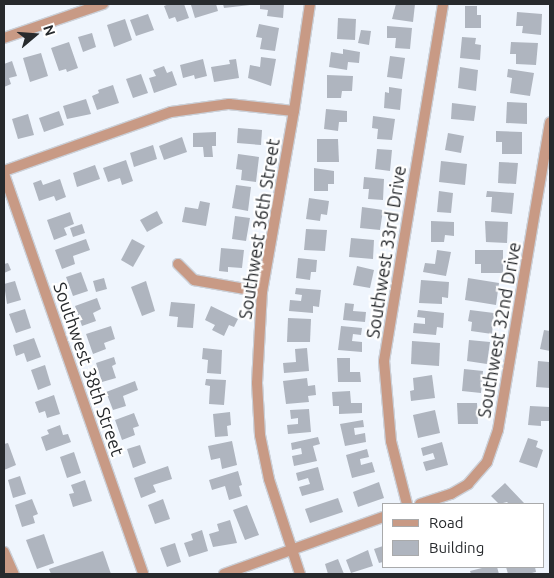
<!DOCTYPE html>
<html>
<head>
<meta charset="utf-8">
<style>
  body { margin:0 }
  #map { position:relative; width:554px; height:578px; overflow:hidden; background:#eff5fd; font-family:Ubuntu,sans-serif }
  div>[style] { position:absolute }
  .building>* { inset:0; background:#afb5bf }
  .roads { filter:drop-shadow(1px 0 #cbd0d8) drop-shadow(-1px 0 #cbd0d8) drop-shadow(0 1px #cbd0d8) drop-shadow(0 -1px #cbd0d8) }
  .minor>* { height:10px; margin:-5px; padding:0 5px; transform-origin:5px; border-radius:5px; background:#c89a85 }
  span { translate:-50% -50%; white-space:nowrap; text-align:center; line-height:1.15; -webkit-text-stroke:4.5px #fff; paint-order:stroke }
  .street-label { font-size:18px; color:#272a2d }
  .frame { position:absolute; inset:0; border:5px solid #272a2d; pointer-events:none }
  .legend { position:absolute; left:382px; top:503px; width:162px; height:65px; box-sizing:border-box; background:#fff; border:1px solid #a9aaab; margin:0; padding:6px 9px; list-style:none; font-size:15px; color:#272a2d }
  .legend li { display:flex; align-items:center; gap:10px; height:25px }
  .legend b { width:25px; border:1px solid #a9aaab }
  .north { position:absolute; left:10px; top:10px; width:50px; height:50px; -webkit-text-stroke:4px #fff; paint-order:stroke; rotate:72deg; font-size:14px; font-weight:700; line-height:20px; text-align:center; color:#272a2d }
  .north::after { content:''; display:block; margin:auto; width:18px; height:22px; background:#272a2d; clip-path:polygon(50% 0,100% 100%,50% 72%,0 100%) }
</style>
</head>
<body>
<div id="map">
  <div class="building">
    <i style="clip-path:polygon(169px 4px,184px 4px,189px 18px,177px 22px,175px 17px,169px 19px,164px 6px)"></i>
    <i style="clip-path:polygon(196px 4px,216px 4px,218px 11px,195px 18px,191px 5px)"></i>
    <i style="clip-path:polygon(223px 4px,250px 4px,250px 5px,224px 8px)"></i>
    <i style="clip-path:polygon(260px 4px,284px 4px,283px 18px,267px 16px,268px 10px,260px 9px)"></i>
    <i style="clip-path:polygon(396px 4px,415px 4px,413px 22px,392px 19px)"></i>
    <i style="clip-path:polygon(465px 6px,477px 6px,477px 15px,481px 15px,481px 28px,465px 28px)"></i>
    <i style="clip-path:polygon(517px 12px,542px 14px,541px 35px,522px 33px,523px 26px,516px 26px)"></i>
    <i style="clip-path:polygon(148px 14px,154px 30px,136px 36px,130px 20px)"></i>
    <i style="clip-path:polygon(338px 18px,356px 19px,355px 40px,337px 39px)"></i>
    <i style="clip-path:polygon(125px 19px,132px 40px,114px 47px,107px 25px)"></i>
    <i style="clip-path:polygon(259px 24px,279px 28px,275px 51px,260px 49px,262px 38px,256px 37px)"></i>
    <i style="clip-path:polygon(387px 26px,412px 28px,410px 49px,395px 48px,396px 38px,387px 38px)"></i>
    <i style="clip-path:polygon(361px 30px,371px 31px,369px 45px,358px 43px)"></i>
    <i style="clip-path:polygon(92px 33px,96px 47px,83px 52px,78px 37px)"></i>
    <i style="clip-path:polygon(462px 37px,476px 38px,475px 44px,481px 45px,480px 60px,460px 58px)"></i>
    <i style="clip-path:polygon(69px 42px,78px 68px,67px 72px,66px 69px,59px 71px,51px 48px)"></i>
    <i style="clip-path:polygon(511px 42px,538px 43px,536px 65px,516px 64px,516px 54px,510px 54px)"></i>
    <i style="clip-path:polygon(343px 49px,360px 52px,359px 63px,348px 62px,347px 70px,329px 67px,331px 52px,343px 54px)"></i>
    <i style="clip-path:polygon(41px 53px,48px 76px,30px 82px,23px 58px)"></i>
    <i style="clip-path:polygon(390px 56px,405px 58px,402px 79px,387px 77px)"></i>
    <i style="clip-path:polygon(261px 57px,276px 59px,271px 86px,248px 78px,250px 65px,260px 67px)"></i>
    <i style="clip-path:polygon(203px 59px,207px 76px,195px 79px,194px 75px,183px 78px,180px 65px)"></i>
    <i style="clip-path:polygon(236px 59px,239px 78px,214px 82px,211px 67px,230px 64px,229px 60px)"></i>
    <i style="clip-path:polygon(12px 61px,17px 76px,9px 78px,11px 84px,4px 87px,4px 64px)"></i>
    <i style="clip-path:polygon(164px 66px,167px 73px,172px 71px,177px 85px,154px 93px,149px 78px,156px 76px,153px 70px)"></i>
    <i style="clip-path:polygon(460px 67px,478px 70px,476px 91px,458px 88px)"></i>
    <i style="clip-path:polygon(508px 69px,534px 73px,530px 96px,510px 93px,512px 78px,507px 77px)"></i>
    <i style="clip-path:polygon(141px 74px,148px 93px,133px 98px,126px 79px)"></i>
    <i style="clip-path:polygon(327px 75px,353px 76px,352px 91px,342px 91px,341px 98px,327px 98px)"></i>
    <i style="clip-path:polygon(113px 85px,119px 103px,97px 110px,92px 96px,99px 93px,98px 90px)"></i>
    <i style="clip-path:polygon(389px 87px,402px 89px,400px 110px,384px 108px,385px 92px,389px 93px)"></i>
    <i style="clip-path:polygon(86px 99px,91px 114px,67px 119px,63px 106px)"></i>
    <i style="clip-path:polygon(507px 102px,527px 103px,527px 124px,506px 123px)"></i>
    <i style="clip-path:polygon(452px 103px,476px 106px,474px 121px,451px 119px)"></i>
    <i style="clip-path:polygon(326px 109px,347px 111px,347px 122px,339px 122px,338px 131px,324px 129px)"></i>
    <i style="clip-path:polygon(59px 111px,64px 125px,44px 132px,39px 118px)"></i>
    <i style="clip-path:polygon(28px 114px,34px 135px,18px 139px,12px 119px)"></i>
    <i style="clip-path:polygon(373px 116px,395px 119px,392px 140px,377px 139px,378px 129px,372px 128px)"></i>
    <i style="clip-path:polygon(238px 128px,262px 130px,261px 145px,237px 143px)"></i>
    <i style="clip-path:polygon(496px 131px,522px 132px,522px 154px,502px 154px,502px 142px,496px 142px)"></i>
    <i style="clip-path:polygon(216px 132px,216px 146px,212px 146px,213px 157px,204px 157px,203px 147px,193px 147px,193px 133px)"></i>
    <i style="clip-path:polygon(448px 133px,464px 136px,461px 153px,445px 150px)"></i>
    <i style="clip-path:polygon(182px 137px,187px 152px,164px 160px,159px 146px)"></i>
    <i style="clip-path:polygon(317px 139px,338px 139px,339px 162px,317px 162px)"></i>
    <i style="clip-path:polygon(153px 145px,157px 159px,134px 167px,130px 153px)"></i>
    <i style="clip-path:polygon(377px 149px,392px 150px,390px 171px,375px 169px)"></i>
    <i style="clip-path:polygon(238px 154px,259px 157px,256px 182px,241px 180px,242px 170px,236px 169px)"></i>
    <i style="clip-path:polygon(126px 160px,133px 181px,122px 185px,120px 178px,108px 182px,103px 168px)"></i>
    <i style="clip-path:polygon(441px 161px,467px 164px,465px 185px,439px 182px)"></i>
    <i style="clip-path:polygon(499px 162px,518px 163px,516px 184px,498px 183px)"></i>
    <i style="clip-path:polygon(95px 165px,100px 179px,77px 187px,73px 173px)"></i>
    <i style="clip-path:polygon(314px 168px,334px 171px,334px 184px,328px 184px,328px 191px,314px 191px)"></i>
    <i style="clip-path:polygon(364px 177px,384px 179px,383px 200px,368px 199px,369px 189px,363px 189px)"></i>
    <i style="clip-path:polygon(60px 179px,66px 197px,56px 201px,54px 196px,39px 201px,33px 183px,41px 180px,43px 185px)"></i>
    <i style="clip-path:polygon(236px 185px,251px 187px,248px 211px,232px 208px)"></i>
    <i style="clip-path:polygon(439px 191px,453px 193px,451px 213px,437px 212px)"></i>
    <i style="clip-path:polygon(487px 191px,514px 193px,512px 214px,491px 212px,492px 197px,486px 197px)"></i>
    <i style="clip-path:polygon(309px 198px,329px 201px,327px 215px,321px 214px,320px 221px,306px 219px)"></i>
    <i style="clip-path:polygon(200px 201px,210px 203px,206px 226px,182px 222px,185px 207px,198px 209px)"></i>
    <i style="clip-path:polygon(362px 207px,383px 210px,380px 230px,360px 228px)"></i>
    <i style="clip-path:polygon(157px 211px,163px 223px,147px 232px,140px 220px)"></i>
    <i style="clip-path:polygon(70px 212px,74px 224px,64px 228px,67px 235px,54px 240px,47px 220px)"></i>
    <i style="clip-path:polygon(235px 216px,250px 218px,246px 241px,232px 239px)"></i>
    <i style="clip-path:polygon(431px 221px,454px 222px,454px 236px,445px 235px,444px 242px,431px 242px)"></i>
    <i style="clip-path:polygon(485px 221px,508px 222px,507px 243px,486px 242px)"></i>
    <i style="clip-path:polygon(82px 224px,85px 233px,73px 237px,70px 228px)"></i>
    <i style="clip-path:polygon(306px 229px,327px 230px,325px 251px,304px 250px)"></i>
    <i style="clip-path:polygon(351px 238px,374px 240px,373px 259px,349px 257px)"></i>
    <i style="clip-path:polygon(86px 239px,90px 250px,73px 256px,75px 264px,62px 269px,55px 250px)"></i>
    <i style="clip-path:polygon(132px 239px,145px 246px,133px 267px,121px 260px)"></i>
    <i style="clip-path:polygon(221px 248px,244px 250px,242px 268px,228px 267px,228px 272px,219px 271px)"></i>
    <i style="clip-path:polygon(437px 250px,451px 252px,446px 276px,423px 272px,425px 263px,435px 264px)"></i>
    <i style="clip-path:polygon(475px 250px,503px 250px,503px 273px,481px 273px,481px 264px,475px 264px)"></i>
    <i style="clip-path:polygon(298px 258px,317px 260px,316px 272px,311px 272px,310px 280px,296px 278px)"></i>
    <i style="clip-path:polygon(8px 263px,11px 270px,4px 273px,4px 264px)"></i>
    <i style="clip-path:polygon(357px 266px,374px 270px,370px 288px,353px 285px)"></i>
    <i style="clip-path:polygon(81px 272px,88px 291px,73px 296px,66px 277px)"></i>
    <i style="clip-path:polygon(104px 278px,107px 289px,96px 292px,93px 281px)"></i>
    <i style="clip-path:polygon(468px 278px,499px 283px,496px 305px,465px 300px)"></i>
    <i style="clip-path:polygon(421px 280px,449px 282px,448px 298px,442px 297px,442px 304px,419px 303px)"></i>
    <i style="clip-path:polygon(15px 281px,21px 300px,7px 304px,4px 284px)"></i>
    <i style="clip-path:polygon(146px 281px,155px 311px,142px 316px,131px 287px)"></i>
    <i style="clip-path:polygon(296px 288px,321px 290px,319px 307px,313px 306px,313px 313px,289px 311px,290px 300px,301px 301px,302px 295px,295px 294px)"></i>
    <i style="clip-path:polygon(97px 298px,101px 309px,93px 313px,96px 321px,82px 326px,75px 306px)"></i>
    <i style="clip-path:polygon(171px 302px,195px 304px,193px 328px,177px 327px,178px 317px,169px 316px)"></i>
    <i style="clip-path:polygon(345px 303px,354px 304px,353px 311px,366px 312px,365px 322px,343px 320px)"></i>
    <i style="clip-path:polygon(211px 306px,238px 319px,234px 327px,229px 325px,224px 336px,212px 330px,215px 325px,205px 320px)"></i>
    <i style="clip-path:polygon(25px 309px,31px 328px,16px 333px,9px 314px)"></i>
    <i style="clip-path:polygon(418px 310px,444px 313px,443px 328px,437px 327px,436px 335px,413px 333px,414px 323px,425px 324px,425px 318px,417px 317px)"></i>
    <i style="clip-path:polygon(470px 310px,494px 313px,492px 334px,471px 331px,472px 322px,468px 321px)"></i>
    <i style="clip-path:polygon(288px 318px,311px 319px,310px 342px,287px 342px)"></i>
    <i style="clip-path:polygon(111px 326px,115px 339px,104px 343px,106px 349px,93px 354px,86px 334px)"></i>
    <i style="clip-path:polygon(341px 326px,362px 328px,361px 335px,353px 334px,352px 341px,362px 342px,362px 352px,338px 350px)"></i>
    <i style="clip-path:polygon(544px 330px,550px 331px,550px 351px,540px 349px)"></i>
    <i style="clip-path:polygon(34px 338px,41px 357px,27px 362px,24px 353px,16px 356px,13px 345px)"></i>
    <i style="clip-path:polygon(469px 340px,490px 342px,487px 364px,467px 361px)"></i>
    <i style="clip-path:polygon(412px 341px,440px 343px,439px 366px,411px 364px)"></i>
    <i style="clip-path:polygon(203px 348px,222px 350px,221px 374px,207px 373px,208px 360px,202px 359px)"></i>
    <i style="clip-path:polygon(307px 348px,309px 371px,284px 373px,283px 363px,296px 362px,295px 349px)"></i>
    <i style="clip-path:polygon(114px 357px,116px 364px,112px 366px,116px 378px,102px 382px,96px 363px)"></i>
    <i style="clip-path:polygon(337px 358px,350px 358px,350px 372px,360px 372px,361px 382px,338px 382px)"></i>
    <i style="clip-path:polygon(538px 361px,549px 362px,550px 388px,536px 387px)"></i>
    <i style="clip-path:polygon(45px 365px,51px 385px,38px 390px,31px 370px)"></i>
    <i style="clip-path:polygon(464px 369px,483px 371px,481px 393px,462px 391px)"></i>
    <i style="clip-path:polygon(432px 375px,435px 398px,411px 401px,410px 391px,414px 390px,413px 378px)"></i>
    <i style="clip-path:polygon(307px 378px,308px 386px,315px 385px,316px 395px,308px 396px,309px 402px,286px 404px,283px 381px)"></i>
    <i style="clip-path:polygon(206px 379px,226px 380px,224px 405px,209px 404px,210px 386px,205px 385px)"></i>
    <i style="clip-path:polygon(135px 381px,138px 390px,123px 396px,126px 406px,113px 410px,106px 392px)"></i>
    <i style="clip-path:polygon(350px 391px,351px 403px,362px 403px,362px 413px,339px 414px,339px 406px,333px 406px,332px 392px)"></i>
    <i style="clip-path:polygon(54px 395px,60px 414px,47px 418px,45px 411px,39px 413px,35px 402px)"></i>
    <i style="clip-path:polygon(457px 403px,477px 403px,478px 424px,458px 424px)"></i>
    <i style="clip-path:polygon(530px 406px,550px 407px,550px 421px,541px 421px,541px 426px,528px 425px)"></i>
    <i style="clip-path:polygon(309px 409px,311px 432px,288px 434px,287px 425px,298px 424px,298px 418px,291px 419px,290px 410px)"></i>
    <i style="clip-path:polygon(435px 410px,440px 433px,418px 438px,413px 415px)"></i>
    <i style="clip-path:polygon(230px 412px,231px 425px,227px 426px,228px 436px,215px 437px,213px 414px)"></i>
    <i style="clip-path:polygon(134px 413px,139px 426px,133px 428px,135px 435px,122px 440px,115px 420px)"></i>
    <i style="clip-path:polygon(363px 420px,364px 427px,354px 428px,355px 435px,365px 433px,366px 442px,345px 446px,340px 424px)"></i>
    <i style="clip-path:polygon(60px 425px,63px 435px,68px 434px,71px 442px,46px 451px,41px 437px,49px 434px,47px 430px)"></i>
    <i style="clip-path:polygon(318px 437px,320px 444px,313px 446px,317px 461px,294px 466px,292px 456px,302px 454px,301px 448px,292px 450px,291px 443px)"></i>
    <i style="clip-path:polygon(528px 438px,538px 441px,536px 447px,543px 450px,537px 468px,519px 462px)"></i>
    <i style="clip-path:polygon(232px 441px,237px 465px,222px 469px,220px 458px,211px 460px,208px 446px)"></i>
    <i style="clip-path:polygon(442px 442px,448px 465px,426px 471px,423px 462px,435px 459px,433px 453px,423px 456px,421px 448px)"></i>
    <i style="clip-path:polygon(8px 443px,16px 465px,4px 470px,4px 444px)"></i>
    <i style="clip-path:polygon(140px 445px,146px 463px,133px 468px,127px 449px)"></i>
    <i style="clip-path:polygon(367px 449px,369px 457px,360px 459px,361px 465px,372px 462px,375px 472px,352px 478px,346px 455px)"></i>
    <i style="clip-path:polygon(74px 452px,81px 473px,67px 478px,60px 457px)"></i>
    <i style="clip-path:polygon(168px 466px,172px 479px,153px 485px,156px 492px,141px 498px,134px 478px)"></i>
    <i style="clip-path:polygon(318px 467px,324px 490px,302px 496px,299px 487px,310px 484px,308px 478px,298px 481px,296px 473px)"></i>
    <i style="clip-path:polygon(238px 471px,242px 485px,239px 486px,242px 496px,229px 500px,225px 486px,212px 490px,209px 480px)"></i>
    <i style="clip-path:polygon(20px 476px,26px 494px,13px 498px,8px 480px)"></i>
    <i style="clip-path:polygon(85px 480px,92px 501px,73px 507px,69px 494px,74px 493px,71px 485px)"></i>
    <i style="clip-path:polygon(379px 482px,384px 498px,358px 507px,353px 492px)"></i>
    <i style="clip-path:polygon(505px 483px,524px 503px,522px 504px,509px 504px,507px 502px,499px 504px,491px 496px)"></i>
    <i style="clip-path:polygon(338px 498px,343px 512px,310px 523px,305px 509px)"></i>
    <i style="clip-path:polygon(32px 499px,38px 514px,33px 516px,35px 523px,22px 527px,15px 505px)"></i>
    <i style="clip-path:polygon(163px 499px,170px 519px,155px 524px,148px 505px)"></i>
    <i style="clip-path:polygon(247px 505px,259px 535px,245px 540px,233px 510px)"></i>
    <i style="clip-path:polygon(230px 520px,237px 543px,213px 547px,209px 534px,219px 531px,217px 524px)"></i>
    <i style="clip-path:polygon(202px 530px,208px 551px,189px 557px,184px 543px,193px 540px,191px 534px)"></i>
    <i style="clip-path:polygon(44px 534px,54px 563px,37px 569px,26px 540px)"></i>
    <i style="clip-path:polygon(175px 543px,181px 562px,167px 567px,160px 548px)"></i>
    <i style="clip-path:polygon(383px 546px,383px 562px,379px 563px,374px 549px)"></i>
    <i style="clip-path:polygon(368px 550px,373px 566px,351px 573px,346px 560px)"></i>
    <i style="clip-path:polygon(103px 551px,111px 574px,51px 574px,49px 569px)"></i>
    <i style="clip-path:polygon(338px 559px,344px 574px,328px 574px,325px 564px)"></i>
    <i style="clip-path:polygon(486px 567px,497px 567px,499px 574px,471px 574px,470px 571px)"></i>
    <i style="clip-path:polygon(506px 567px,535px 567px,536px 572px,528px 574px,508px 574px)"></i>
  </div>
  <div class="roads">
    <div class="minor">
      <i style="left:4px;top:38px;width:105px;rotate:-19deg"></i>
      <i style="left:4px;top:171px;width:177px;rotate:-19.5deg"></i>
      <i style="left:171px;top:112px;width:59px;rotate:-7.9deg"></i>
      <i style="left:229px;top:104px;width:65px;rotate:6.1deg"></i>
      <i style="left:4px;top:174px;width:423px;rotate:70.8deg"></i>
      <i style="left:178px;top:264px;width:23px;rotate:45deg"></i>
      <i style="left:194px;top:280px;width:69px;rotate:10deg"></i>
      <i style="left:407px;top:504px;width:65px;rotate:-104.3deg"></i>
      <i style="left:391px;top:441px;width:80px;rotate:-95deg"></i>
      <i style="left:384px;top:361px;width:362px;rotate:-80.6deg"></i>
      <i style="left:420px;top:504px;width:33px;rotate:-18deg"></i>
      <i style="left:451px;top:494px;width:20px;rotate:-30deg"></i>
      <i style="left:468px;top:484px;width:29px;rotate:-49deg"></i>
      <i style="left:487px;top:462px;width:34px;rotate:-71deg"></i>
      <i style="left:498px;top:430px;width:312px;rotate:-80.4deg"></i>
      <i style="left:4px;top:552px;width:24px;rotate:66deg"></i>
      <i style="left:4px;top:570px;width:4px;rotate:76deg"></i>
      <i style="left:224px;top:574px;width:169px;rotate:-19.7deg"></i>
      <i style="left:300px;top:574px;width:100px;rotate:-108.1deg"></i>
      <i style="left:269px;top:479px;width:45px;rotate:-101.6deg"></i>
      <i style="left:260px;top:435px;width:52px;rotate:-93.3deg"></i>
      <i style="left:257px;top:383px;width:91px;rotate:-86.9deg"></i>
      <i style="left:262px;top:292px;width:184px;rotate:-80deg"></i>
      <i style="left:294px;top:111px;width:108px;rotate:-81.5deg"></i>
    </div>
  </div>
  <div class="street-label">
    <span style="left:259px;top:229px;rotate:-81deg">Southwest 36th Street</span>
    <span style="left:386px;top:252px;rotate:-81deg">Southwest 33rd Drive</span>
    <span style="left:499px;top:330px;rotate:-80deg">Southwest 32nd Drive</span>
    <span style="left:89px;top:369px;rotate:71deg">Southwest 38th Street</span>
  </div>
  <div class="frame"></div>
  <ul class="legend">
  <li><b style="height:6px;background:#c89a85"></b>Road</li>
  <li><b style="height:14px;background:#afb5bf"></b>Building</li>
  </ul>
  <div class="north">N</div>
</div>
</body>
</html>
